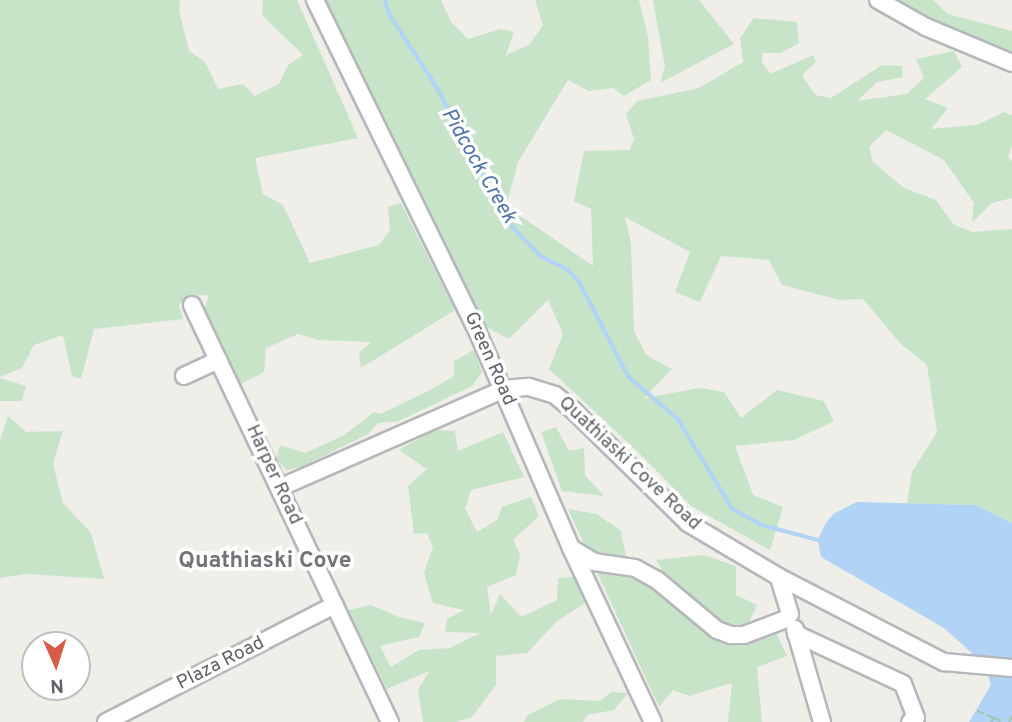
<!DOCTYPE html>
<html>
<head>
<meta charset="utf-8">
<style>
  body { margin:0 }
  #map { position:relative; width:1012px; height:722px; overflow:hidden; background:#efeee8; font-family:Overpass,sans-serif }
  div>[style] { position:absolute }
  .green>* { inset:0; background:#c7e4c9 }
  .water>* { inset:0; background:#b1d3f6 }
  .stream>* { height:3.5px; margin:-1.75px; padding:0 1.75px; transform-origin:1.75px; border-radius:1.75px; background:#b1d3f6 }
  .path>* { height:2px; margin-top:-1px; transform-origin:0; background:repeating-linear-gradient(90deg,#a1c4ad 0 7px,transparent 0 10.5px) }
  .roads { filter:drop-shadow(2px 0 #b5b7bb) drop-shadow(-2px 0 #b5b7bb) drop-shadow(0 2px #b5b7bb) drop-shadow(0 -2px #b5b7bb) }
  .minor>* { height:16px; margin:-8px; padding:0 8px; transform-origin:8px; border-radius:8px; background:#fff }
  span { translate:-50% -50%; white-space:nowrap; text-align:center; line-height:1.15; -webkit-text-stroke:7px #fff; paint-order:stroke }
  .street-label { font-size:19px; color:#5f6266 }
  .water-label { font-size:21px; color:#4e73a7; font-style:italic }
  .quarter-label { font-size:23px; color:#707378; font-weight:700 }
  .north { position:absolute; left:21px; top:631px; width:70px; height:70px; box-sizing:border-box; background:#fff; border:2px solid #bfc0c2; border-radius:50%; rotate:177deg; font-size:19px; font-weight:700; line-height:28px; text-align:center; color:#5f6266 }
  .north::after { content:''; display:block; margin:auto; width:24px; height:32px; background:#d85b46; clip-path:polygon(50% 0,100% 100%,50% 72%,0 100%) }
</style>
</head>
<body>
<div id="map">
  <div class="green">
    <i style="clip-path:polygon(0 0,180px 0,179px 11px,189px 51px,205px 62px,218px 89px,243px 84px,255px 96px,279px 84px,288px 65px,303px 55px,262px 15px,263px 0,297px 0,358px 138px,255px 158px,263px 194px,283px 205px,310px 263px,379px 245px,390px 230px,388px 207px,401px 203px,455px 310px,361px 368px,359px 353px,371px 342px,318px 340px,298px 334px,266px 348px,264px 372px,237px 386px,203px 313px,209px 295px,189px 296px,179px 305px,183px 319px,94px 329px,81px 379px,72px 376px,63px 335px,34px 345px,22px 368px,0 377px)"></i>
    <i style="clip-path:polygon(323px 0,441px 0,451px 22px,468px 39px,501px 29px,514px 32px,506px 55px,529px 45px,543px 25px,535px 0,639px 0,648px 37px,651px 80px,624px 96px,613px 88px,589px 91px,568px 80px,518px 162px,506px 206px,593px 266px,591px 209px,574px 201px,584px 151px,630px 150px,634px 139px,626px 114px,637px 101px,699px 88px,743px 62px,740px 38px,754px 18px,797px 22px,799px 43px,781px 53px,762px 53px,762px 62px,770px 74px,813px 55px,816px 62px,802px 75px,815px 95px,831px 98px,882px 65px,902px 66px,903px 77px,877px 82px,857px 101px,907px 94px,924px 78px,916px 59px,954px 51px,962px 67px,925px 99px,948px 108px,931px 129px,977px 125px,1004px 112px,1012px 115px,1012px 146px,1008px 157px,1012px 161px,1012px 198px,992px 203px,972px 222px,974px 203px,944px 160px,886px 130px,869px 147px,873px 162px,904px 188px,936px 200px,953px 224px,972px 232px,1012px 229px,1012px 523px,976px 505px,907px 503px,912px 472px,937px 432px,927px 365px,900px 343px,863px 299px,840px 300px,782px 285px,769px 260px,721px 256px,700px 302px,675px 292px,690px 252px,625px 217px,631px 244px,634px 331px,646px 355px,672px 369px,644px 398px,700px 388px,724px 392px,741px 418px,777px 390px,824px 401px,834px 421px,794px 440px,735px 446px,753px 495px,783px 507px,770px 550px,691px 506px,640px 454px,549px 369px,563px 334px,548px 300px,509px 339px,486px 327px)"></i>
    <i style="clip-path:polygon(653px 0,699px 0,734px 44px,660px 83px,665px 67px)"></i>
    <i style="clip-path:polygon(896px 0,933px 0,948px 14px,1012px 31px,1012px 56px,927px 20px)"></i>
    <i style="clip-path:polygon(474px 350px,482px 372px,472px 386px,399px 421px,378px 423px,368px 434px,301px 467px,286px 470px,276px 459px,280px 445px,305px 453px,343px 436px,374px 412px,380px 414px,428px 391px,454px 376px,454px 361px)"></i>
    <i style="clip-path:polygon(0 378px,26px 386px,22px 401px,0 401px)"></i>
    <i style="clip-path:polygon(8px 416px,26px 432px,63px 431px,53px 464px,63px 503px,91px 533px,104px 579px,26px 574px,0 578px,0 440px)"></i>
    <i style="clip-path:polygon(556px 427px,569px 451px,584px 448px,585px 475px,604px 496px,562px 491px,541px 432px)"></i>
    <i style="clip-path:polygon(434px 430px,455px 431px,458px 451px,503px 432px,524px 477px,471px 490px,465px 509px,477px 532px,497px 520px,502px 507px,531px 497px,539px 516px,513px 540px,520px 554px,516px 575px,487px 587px,491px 615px,500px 594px,521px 617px,557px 600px,558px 578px,574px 577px,585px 603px,557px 621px,527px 653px,496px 656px,496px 685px,472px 717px,456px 722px,423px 722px,418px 690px,429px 671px,387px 689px,348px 610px,371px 605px,399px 617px,425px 623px,419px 637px,380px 646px,391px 667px,419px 650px,450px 648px,480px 633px,445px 632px,447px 619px,464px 610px,433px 603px,424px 573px,433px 547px,427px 533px,414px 534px,408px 486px,427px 469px,399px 450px)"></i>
    <i style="clip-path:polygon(568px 509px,597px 514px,621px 531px,629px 571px,668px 580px,656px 560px,704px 555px,736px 566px,736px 595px,757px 605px,746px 629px,775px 631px,787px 656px,757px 667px,762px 722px,728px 722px,732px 683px,689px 696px,673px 690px,659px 707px)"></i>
    <i style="clip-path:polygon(611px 692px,628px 693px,614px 710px,587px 715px,583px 722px,524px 722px,528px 715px,560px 699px,600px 701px)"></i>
  </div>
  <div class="water">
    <i style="clip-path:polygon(857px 502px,976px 505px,1012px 523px,1012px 722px,969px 722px,991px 685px,985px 665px,944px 628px,821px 557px,818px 540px,824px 526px,833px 514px)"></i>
  </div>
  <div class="stream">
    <i style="left:385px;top:0;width:16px;rotate:72deg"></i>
    <i style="left:390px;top:15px;width:86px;rotate:56.9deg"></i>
    <i style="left:437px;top:87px;width:151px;rotate:62.4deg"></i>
    <i style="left:507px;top:221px;width:49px;rotate:45.8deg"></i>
    <i style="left:541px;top:256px;width:30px;rotate:27deg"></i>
    <i style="left:568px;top:270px;width:16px;rotate:45deg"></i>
    <i style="left:579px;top:281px;width:108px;rotate:62.5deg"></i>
    <i style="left:629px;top:377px;width:65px;rotate:40.6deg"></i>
    <i style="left:678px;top:419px;width:105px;rotate:58.6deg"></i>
    <i style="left:733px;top:509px;width:33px;rotate:29deg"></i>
    <i style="left:762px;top:525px;width:58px;rotate:15deg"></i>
  </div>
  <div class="path">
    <i style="left:977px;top:711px;width:18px;rotate:22deg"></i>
    <i style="left:991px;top:722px;width:5px;rotate:-53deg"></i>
    <i style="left:994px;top:718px;width:10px;rotate:24deg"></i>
    <i style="left:1009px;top:722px;width:7px;rotate:-63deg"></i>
  </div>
  <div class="roads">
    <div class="minor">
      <i style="left:315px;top:0;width:363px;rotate:63.9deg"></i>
      <i style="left:475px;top:326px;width:242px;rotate:66.6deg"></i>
      <i style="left:571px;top:548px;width:192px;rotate:64.8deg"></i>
      <i style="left:878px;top:0;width:55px;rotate:29.4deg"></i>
      <i style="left:926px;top:27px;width:93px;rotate:22.7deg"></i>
      <i style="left:192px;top:305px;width:462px;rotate:64.6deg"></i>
      <i style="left:184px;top:376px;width:38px;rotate:-25deg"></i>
      <i style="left:279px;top:488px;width:246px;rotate:-23.7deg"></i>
      <i style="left:504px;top:389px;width:25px;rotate:-5deg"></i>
      <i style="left:529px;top:387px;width:27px;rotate:17deg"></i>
      <i style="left:555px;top:395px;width:26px;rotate:40deg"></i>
      <i style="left:575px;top:412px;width:158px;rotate:44.5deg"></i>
      <i style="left:688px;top:523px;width:106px;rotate:30.7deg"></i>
      <i style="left:779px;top:577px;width:186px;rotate:27.3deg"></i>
      <i style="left:944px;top:662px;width:68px;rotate:5deg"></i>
      <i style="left:571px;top:548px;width:27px;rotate:31deg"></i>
      <i style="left:594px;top:562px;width:41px;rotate:8.3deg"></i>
      <i style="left:635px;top:568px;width:25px;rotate:29deg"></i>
      <i style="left:657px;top:580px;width:78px;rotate:39.8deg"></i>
      <i style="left:717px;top:630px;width:15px;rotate:20deg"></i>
      <i style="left:731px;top:635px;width:13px"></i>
      <i style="left:744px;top:635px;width:45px;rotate:-20.9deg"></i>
      <i style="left:786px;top:619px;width:6px;rotate:-51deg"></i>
      <i style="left:790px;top:614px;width:39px;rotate:-107deg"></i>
      <i style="left:795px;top:629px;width:97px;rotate:73.8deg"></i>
      <i style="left:796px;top:634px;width:118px;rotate:25deg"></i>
      <i style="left:903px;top:684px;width:36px;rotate:69deg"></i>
      <i style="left:916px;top:718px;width:7px;rotate:146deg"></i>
      <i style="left:106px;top:722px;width:257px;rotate:-27.1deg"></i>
    </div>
  </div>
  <div class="street-label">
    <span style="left:489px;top:359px;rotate:66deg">Green Road</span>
    <span style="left:629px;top:464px;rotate:43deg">Quathiaski Cove Road</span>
    <span style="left:273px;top:475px;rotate:65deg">Harper Road</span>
    <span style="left:221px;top:664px;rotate:-27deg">Plaza Road</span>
  </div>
  <div class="water-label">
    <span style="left:478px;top:166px;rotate:60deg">Pidcock Creek</span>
  </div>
  <div class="quarter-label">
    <span style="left:265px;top:562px">Quathiaski Cove</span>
  </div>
  <div class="north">N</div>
</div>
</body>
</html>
